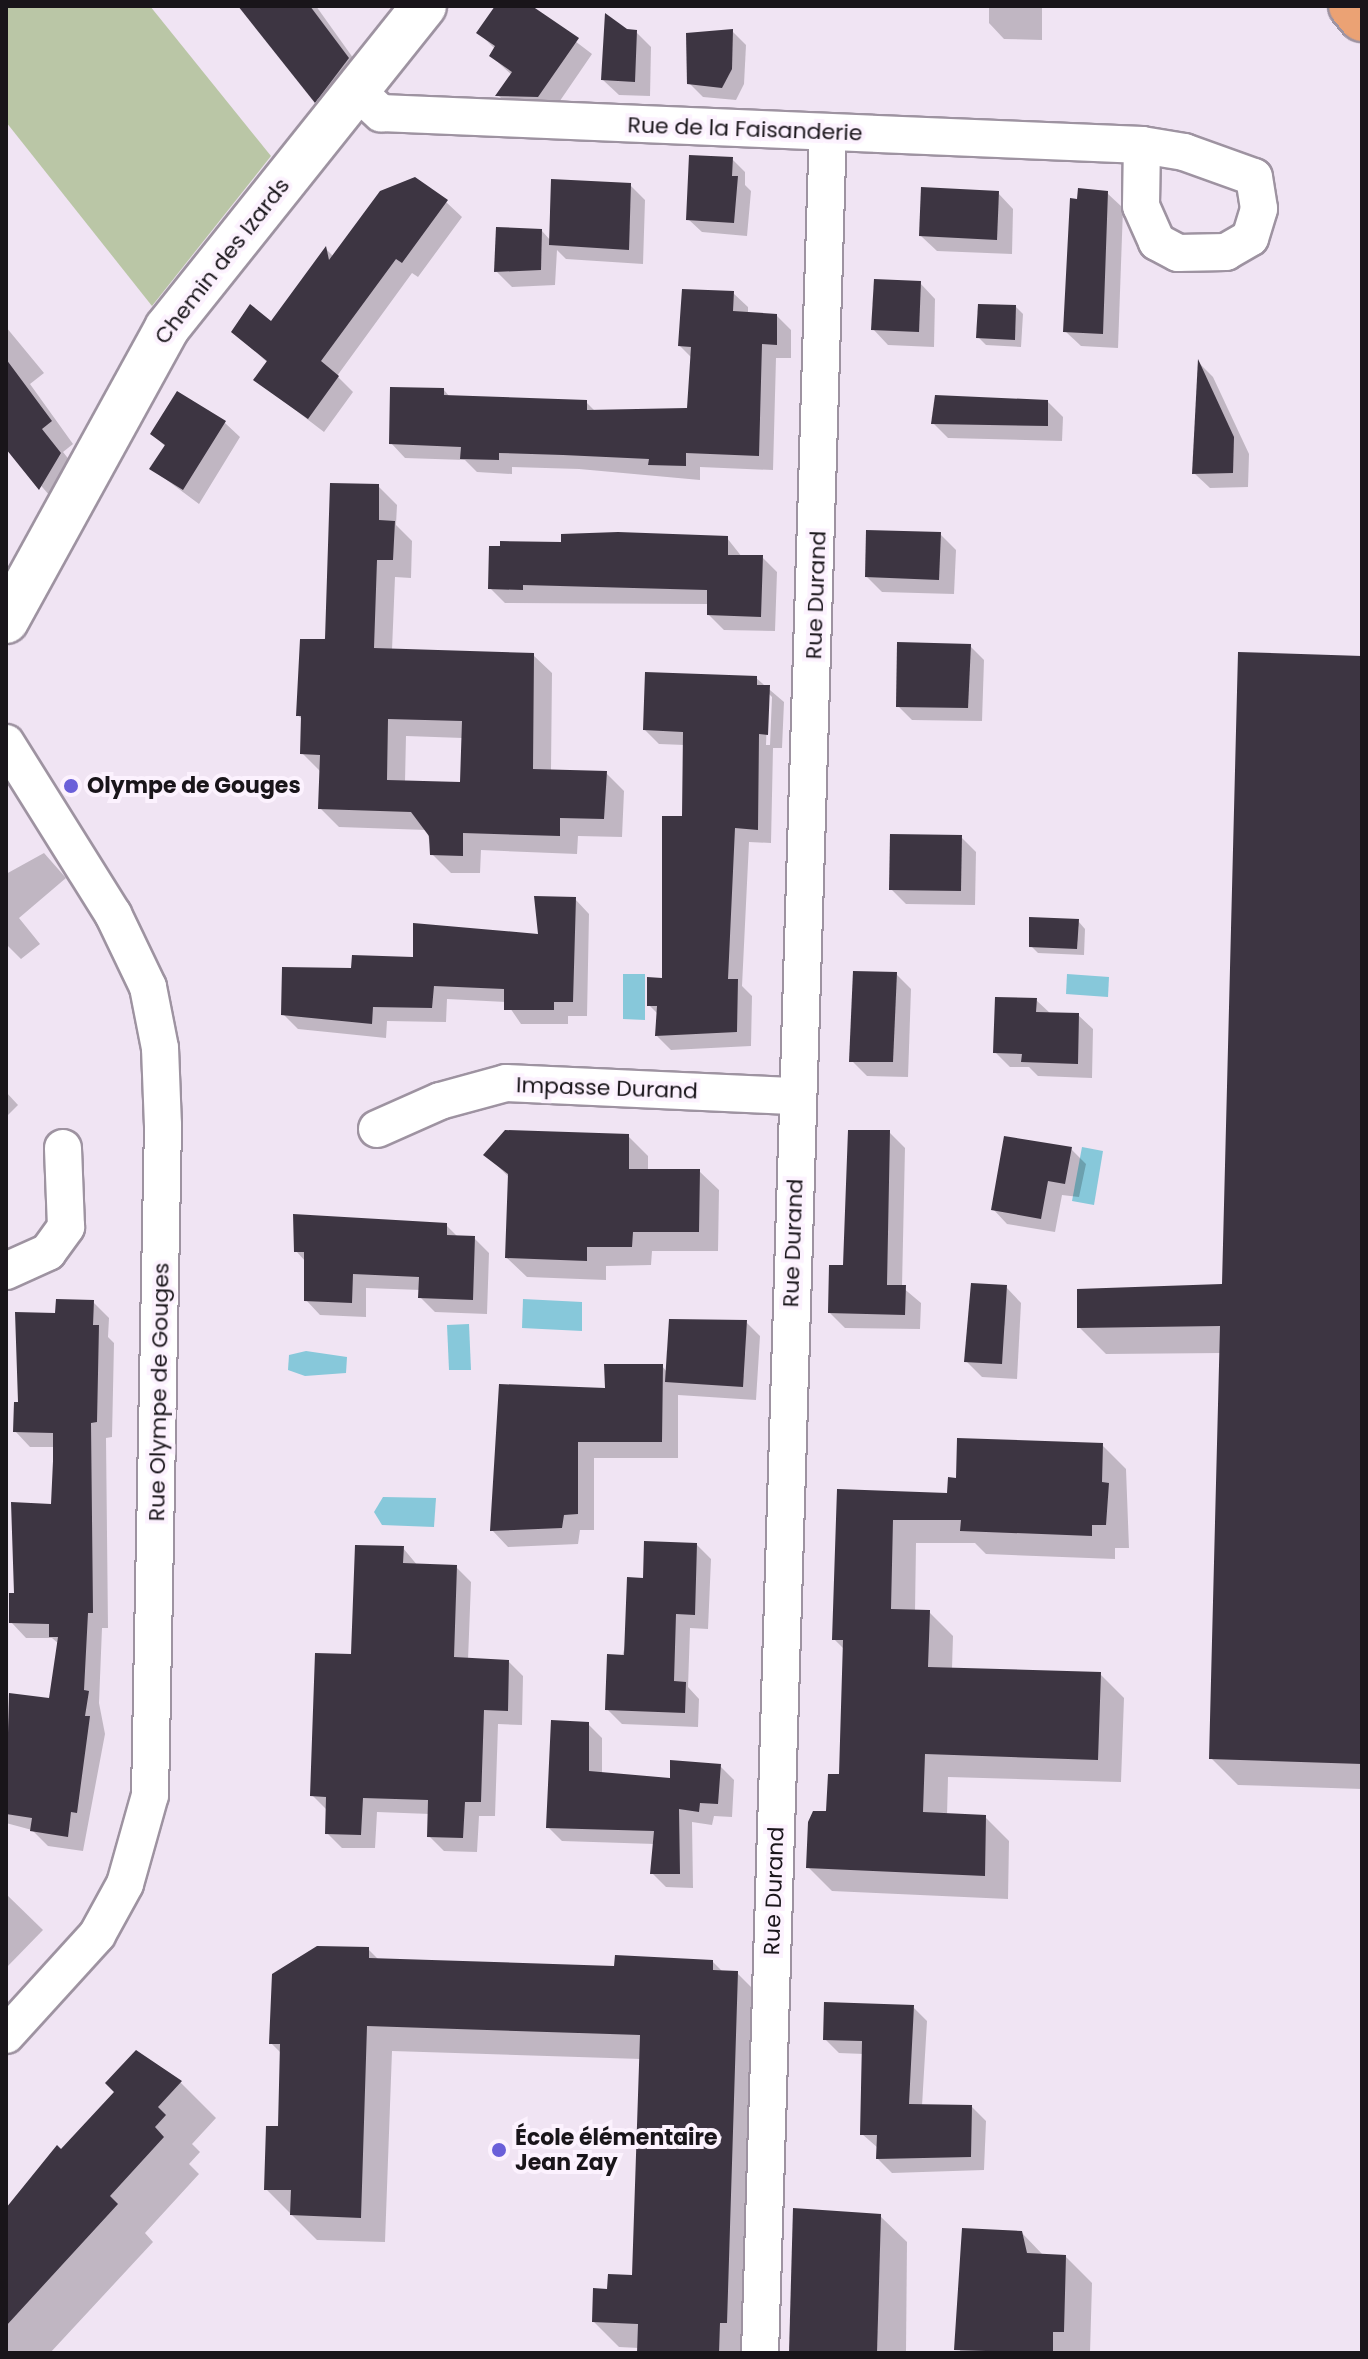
<!DOCTYPE html>
<html>
<head>
<meta charset="utf-8">
<style>
  body { margin:0 }
  #map { position:relative; width:1368px; height:2359px; overflow:hidden; background:#f0e4f3; font-family:Poppins,sans-serif }
  div>[style] { position:absolute }
  .green>* { inset:0; background:#bac6a6 }
  .water>* { inset:0; background:#87c8da }
  .shadow>* { inset:0; background:#0003 }
  .building>* { inset:0; background:#3d3542 }
  .roads { filter:drop-shadow(2px 0 #9e93a1) drop-shadow(-2px 0 #9e93a1) drop-shadow(0 2px #9e93a1) drop-shadow(0 -2px #9e93a1) }
  .minor>* { height:36px; margin:-18px; padding:0 18px; transform-origin:18px; border-radius:18px; background:#fff }
  .tertiary>* { height:44px; margin:-22px; padding:0 22px; transform-origin:22px; border-radius:22px; background:#fff }
  .motorway>* { height:44px; margin:-22px; padding:0 22px; transform-origin:22px; border-radius:22px; background:#eba274 }
  .dots>* { width:22px; height:22px; translate:-50% -50%; box-sizing:border-box; border:4px solid #fcf2fe; border-radius:50% }
  span { translate:-50% -50%; white-space:nowrap; text-align:center; line-height:1.15; -webkit-text-stroke:8px #fcf2fe; paint-order:stroke }
  .street-label { font-size:22px; color:#19151a }
  .poi-label { font-size:22px; color:#19151a; font-weight:700 }
  .left { translate:0 -50%; text-align:left }
  .frame { position:absolute; inset:0; border:8px solid #19151a; pointer-events:none }
</style>
</head>
<body>
<div id="map">
  <div class="green">
    <i style="clip-path:polygon(6px 6px,150px 6px,271px 156px,152px 306px,6px 122px)"></i>
  </div>
  <div class="water">
    <i style="clip-path:polygon(623px 974px,645px 974px,645px 1020px,623px 1019px)"></i>
    <i style="clip-path:polygon(1067px 974px,1109px 977px,1108px 997px,1066px 994px)"></i>
    <i style="clip-path:polygon(1082px 1147px,1103px 1151px,1094px 1205px,1072px 1201px)"></i>
    <i style="clip-path:polygon(523px 1299px,582px 1302px,582px 1331px,522px 1328px)"></i>
    <i style="clip-path:polygon(469px 1324px,471px 1370px,449px 1370px,447px 1325px)"></i>
    <i style="clip-path:polygon(306px 1351px,347px 1357px,346px 1373px,305px 1376px,288px 1370px,289px 1355px)"></i>
    <i style="clip-path:polygon(383px 1497px,436px 1498px,434px 1527px,382px 1525px,374px 1512px)"></i>
  </div>
  <div class="shadow">
    <i style="clip-path:polygon(241px 6px,316px 6px,371px 83px,339px 124px)"></i>
    <i style="clip-path:polygon(498px 6px,533px 9px,592px 54px,553px 111px,512px 109px,498px 95px,512px 75px,491px 56px,495px 49px,479px 33px)"></i>
    <i style="clip-path:polygon(989px 6px,1042px 6px,1042px 40px,1004px 39px,989px 23px)"></i>
    <i style="clip-path:polygon(626px 31px,636px 32px,651px 47px,650px 96px,619px 95px,603px 80px)"></i>
    <i style="clip-path:polygon(732px 31px,746px 45px,744px 84px,736px 100px,703px 97px,689px 83px)"></i>
    <i style="clip-path:polygon(732px 159px,745px 172px,745px 185px,751px 191px,747px 236px,702px 232px,688px 219px)"></i>
    <i style="clip-path:polygon(630px 185px,645px 200px,643px 264px,566px 259px,557px 250px,555px 285px,512px 287px,496px 271px,542px 231px,551px 241px)"></i>
    <i style="clip-path:polygon(998px 193px,1013px 209px,1012px 254px,937px 251px,921px 236px)"></i>
    <i style="clip-path:polygon(1107px 193px,1123px 208px,1118px 348px,1081px 346px,1065px 331px,1078px 201px)"></i>
    <i style="clip-path:polygon(446px 202px,462px 217px,418px 277px,412px 273px,337px 376px,353px 392px,324px 432px,256px 380px,268px 363px,234px 332px,271px 324px,326px 249px,334px 257px)"></i>
    <i style="clip-path:polygon(920px 283px,935px 299px,934px 347px,888px 345px,873px 329px)"></i>
    <i style="clip-path:polygon(733px 293px,748px 307px,748px 314px,777px 316px,791px 330px,791px 358px,776px 358px,773px 470px,700px 467px,700px 480px,579px 469px,512px 467px,512px 474px,477px 472px,465px 460px,405px 458px,391px 443px,444px 390px,450px 397px,586px 402px,596px 412px,689px 410px,692px 358px,680px 346px)"></i>
    <i style="clip-path:polygon(1015px 306px,1023px 314px,1021px 347px,986px 345px,978px 337px)"></i>
    <i style="clip-path:polygon(6px 327px,44px 373px,30px 384px,73px 444px,63px 452px,82px 476px,62px 510px,6px 445px)"></i>
    <i style="clip-path:polygon(1200px 364px,1213px 377px,1249px 454px,1248px 487px,1210px 488px,1194px 473px)"></i>
    <i style="clip-path:polygon(1048px 402px,1063px 417px,1062px 441px,948px 438px,933px 423px)"></i>
    <i style="clip-path:polygon(225px 423px,240px 437px,199px 504px,152px 469px,166px 447px,152px 434px)"></i>
    <i style="clip-path:polygon(evenodd,378px 486px,397px 505px,396px 525px,412px 541px,411px 578px,395px 577px,392px 650px,533px 655px,552px 673px,551px 771px,606px 773px,624px 791px,622px 837px,578px 836px,577px 854px,481px 850px,480px 873px,451px 873px,432px 854px,427px 830px,339px 827px,320px 808px,321px 772px,302px 753px,303px 720px,298px 715px,378px 486px,406px 736px,463px 738px,462px 784px,405px 782px,406px 736px)"></i>
    <i style="clip-path:polygon(940px 534px,956px 550px,954px 594px,882px 592px,867px 577px)"></i>
    <i style="clip-path:polygon(727px 538px,742px 557px,762px 557px,777px 572px,775px 631px,724px 630px,709px 615px,709px 604px,505px 603px,490px 588px,563px 544px)"></i>
    <i style="clip-path:polygon(970px 646px,984px 660px,982px 721px,912px 720px,898px 706px)"></i>
    <i style="clip-path:polygon(1362px 658px,1362px 1789px,1238px 1785px,1211px 1758px,1222px 1353px,1106px 1354px,1079px 1327px,1223px 1286px)"></i>
    <i style="clip-path:polygon(evenodd,756px 678px,784px 702px,782px 748px,773px 748px,771px 843px,749px 842px,742px 986px,752px 996px,751px 1046px,671px 1050px,657px 1036px,659px 1015px,649px 1005px,664px 980px,684px 818px,685px 745px,659px 744px,645px 730px,756px 678px,768px 693px,772px 697px,770px 745px,766px 745px,768px 693px)"></i>
    <i style="clip-path:polygon(961px 837px,976px 852px,975px 905px,906px 904px,891px 889px)"></i>
    <i style="clip-path:polygon(44px 853px,66px 878px,19px 918px,40px 944px,21px 959px,6px 944px,6px 874px)"></i>
    <i style="clip-path:polygon(575px 899px,589px 914px,587px 1016px,568px 1016px,568px 1024px,521px 1024px,506px 1002px,447px 999px,446px 1022px,387px 1021px,386px 1038px,298px 1029px,283px 1014px,353px 970px,540px 937px)"></i>
    <i style="clip-path:polygon(1078px 921px,1085px 929px,1084px 955px,1038px 953px,1031px 946px)"></i>
    <i style="clip-path:polygon(896px 974px,911px 989px,908px 1077px,867px 1076px,852px 1061px)"></i>
    <i style="clip-path:polygon(1036px 1000px,1051px 1014px,1078px 1015px,1093px 1029px,1092px 1078px,1038px 1076px,1029px 1067px,1010px 1067px,995px 1052px)"></i>
    <i style="clip-path:polygon(6px 1092px,18px 1105px,6px 1117px)"></i>
    <i style="clip-path:polygon(889px 1132px,905px 1148px,902px 1287px,921px 1303px,920px 1329px,845px 1328px,830px 1313px)"></i>
    <i style="clip-path:polygon(628px 1136px,648px 1156px,648px 1171px,699px 1171px,719px 1190px,718px 1251px,652px 1251px,651px 1265px,606px 1266px,606px 1280px,527px 1277px,507px 1258px,510px 1178px,486px 1155px)"></i>
    <i style="clip-path:polygon(1071px 1149px,1086px 1164px,1079px 1197px,1062px 1195px,1055px 1232px,1007px 1224px,993px 1209px)"></i>
    <i style="clip-path:polygon(446px 1225px,459px 1238px,474px 1238px,489px 1253px,487px 1314px,435px 1312px,420px 1297px,421px 1290px,366px 1288px,366px 1317px,320px 1315px,306px 1300px,306px 1262px,296px 1251px)"></i>
    <i style="clip-path:polygon(1006px 1287px,1021px 1303px,1017px 1379px,982px 1377px,966px 1361px)"></i>
    <i style="clip-path:polygon(93px 1302px,109px 1318px,108px 1337px,114px 1343px,112px 1437px,106px 1438px,108px 1628px,102px 1628px,99px 1703px,105px 1734px,83px 1851px,48px 1846px,32px 1830px,6px 1823px,6px 1750px,11px 1695px,51px 1700px,59px 1644px,52px 1638px,26px 1638px,11px 1622px,16px 1595px,53px 1506px,55px 1447px,30px 1447px,15px 1431px,20px 1403px,57px 1315px)"></i>
    <i style="clip-path:polygon(746px 1322px,760px 1336px,756px 1400px,678px 1395px,678px 1458px,594px 1458px,594px 1530px,580px 1530px,578px 1544px,508px 1547px,492px 1530px,607px 1390px,662px 1366px,667px 1372px)"></i>
    <i style="clip-path:polygon(1102px 1445px,1126px 1469px,1129px 1548px,1115px 1548px,1115px 1559px,986px 1554px,975px 1543px,916px 1543px,915px 1612px,929px 1612px,953px 1636px,952px 1669px,1100px 1674px,1124px 1698px,1121px 1782px,948px 1777px,947px 1816px,985px 1817px,1009px 1841px,1008px 1899px,832px 1891px,808px 1867px,841px 1776px,845px 1650px,834px 1639px,839px 1491px,949px 1495px,958px 1480px)"></i>
    <i style="clip-path:polygon(697px 1545px,711px 1559px,708px 1629px,690px 1628px,688px 1687px,699px 1699px,698px 1727px,622px 1724px,607px 1709px,644px 1580px)"></i>
    <i style="clip-path:polygon(403px 1548px,418px 1566px,456px 1567px,471px 1582px,468px 1660px,508px 1661px,523px 1676px,522px 1725px,498px 1724px,495px 1816px,479px 1816px,477px 1852px,444px 1851px,429px 1836px,430px 1814px,377px 1812px,375px 1848px,342px 1848px,327px 1833px,327px 1810px,312px 1795px,353px 1656px)"></i>
    <i style="clip-path:polygon(588px 1724px,602px 1738px,602px 1774px,672px 1780px,720px 1766px,734px 1780px,732px 1817px,714px 1816px,712px 1825px,692px 1822px,693px 1888px,666px 1887px,652px 1873px,655px 1844px,562px 1841px,548px 1827px)"></i>
    <i style="clip-path:polygon(6px 1894px,43px 1930px,6px 1968px)"></i>
    <i style="clip-path:polygon(368px 1949px,380px 1961px,616px 1968px,712px 1961px,723px 1972px,737px 1973px,763px 1999px,744px 2353px,639px 2353px,639px 2348px,619px 2347px,594px 2322px,609px 2291px,634px 2277px,641px 2059px,392px 2051px,385px 2242px,317px 2240px,266px 2189px,280px 2128px,282px 2054px,271px 2043px)"></i>
    <i style="clip-path:polygon(913px 2007px,927px 2021px,922px 2106px,972px 2107px,986px 2121px,984px 2170px,892px 2173px,878px 2159px,878px 2148px,862px 2134px,864px 2054px,839px 2053px,825px 2039px)"></i>
    <i style="clip-path:polygon(180px 2082px,216px 2118px,192px 2144px,200px 2152px,189px 2164px,199px 2174px,145px 2233px,153px 2242px,50px 2353px,6px 2353px,6px 2211px,57px 2148px,61px 2152px)"></i>
    <i style="clip-path:polygon(880px 2216px,907px 2242px,906px 2353px,791px 2353px)"></i>
    <i style="clip-path:polygon(964px 2230px,1021px 2232px,1044px 2256px,1065px 2256px,1092px 2283px,1090px 2353px,960px 2353px)"></i>
  </div>
  <div class="building">
    <i style="clip-path:polygon(238px 6px,310px 6px,349px 58px,315px 103px)"></i>
    <i style="clip-path:polygon(495px 6px,532px 6px,579px 38px,538px 97px,495px 96px,512px 72px,489px 56px,495px 46px,476px 33px)"></i>
    <i style="clip-path:polygon(605px 13px,627px 29px,637px 30px,635px 82px,601px 80px)"></i>
    <i style="clip-path:polygon(733px 29px,732px 69px,722px 88px,687px 84px,686px 33px)"></i>
    <i style="clip-path:polygon(689px 155px,733px 157px,732px 176px,738px 176px,734px 223px,686px 220px)"></i>
    <i style="clip-path:polygon(415px 177px,448px 200px,402px 263px,396px 259px,321px 361px,339px 376px,308px 419px,253px 380px,267px 361px,231px 332px,250px 304px,271px 321px,326px 246px,329px 260px,380px 191px)"></i>
    <i style="clip-path:polygon(551px 179px,631px 183px,629px 250px,549px 245px)"></i>
    <i style="clip-path:polygon(921px 187px,999px 191px,997px 240px,919px 236px)"></i>
    <i style="clip-path:polygon(1078px 188px,1108px 191px,1103px 334px,1063px 332px,1070px 198px,1077px 199px)"></i>
    <i style="clip-path:polygon(496px 227px,542px 229px,541px 270px,494px 272px)"></i>
    <i style="clip-path:polygon(874px 279px,921px 281px,919px 332px,871px 330px)"></i>
    <i style="clip-path:polygon(682px 289px,734px 291px,733px 311px,777px 314px,777px 345px,762px 344px,759px 456px,686px 453px,686px 466px,648px 465px,649px 459px,563px 455px,499px 453px,499px 460px,460px 459px,461px 447px,389px 444px,390px 387px,444px 388px,444px 395px,587px 400px,587px 410px,687px 408px,691px 347px,678px 346px)"></i>
    <i style="clip-path:polygon(978px 304px,1016px 305px,1015px 340px,976px 338px)"></i>
    <i style="clip-path:polygon(6px 359px,52px 421px,42px 429px,61px 453px,39px 490px,6px 449px)"></i>
    <i style="clip-path:polygon(1198px 359px,1234px 437px,1233px 473px,1192px 474px)"></i>
    <i style="clip-path:polygon(177px 391px,226px 421px,183px 490px,149px 469px,165px 445px,150px 434px)"></i>
    <i style="clip-path:polygon(935px 395px,1048px 400px,1048px 426px,931px 424px)"></i>
    <i style="clip-path:polygon(evenodd,330px 483px,379px 484px,379px 520px,395px 521px,393px 560px,377px 560px,374px 648px,534px 653px,533px 769px,607px 771px,604px 819px,560px 818px,560px 836px,463px 833px,463px 856px,430px 855px,429px 836px,411px 812px,318px 809px,320px 755px,300px 754px,301px 716px,296px 716px,300px 639px,325px 639px,330px 483px,388px 719px,462px 721px,460px 782px,387px 780px,388px 719px)"></i>
    <i style="clip-path:polygon(866px 530px,941px 532px,939px 580px,865px 577px)"></i>
    <i style="clip-path:polygon(618px 532px,728px 536px,728px 555px,763px 555px,761px 617px,707px 615px,707px 590px,523px 585px,523px 590px,488px 589px,489px 546px,500px 546px,500px 541px,561px 542px,561px 534px)"></i>
    <i style="clip-path:polygon(897px 642px,971px 644px,968px 708px,896px 707px)"></i>
    <i style="clip-path:polygon(1238px 652px,1362px 656px,1362px 1764px,1209px 1759px,1220px 1326px,1077px 1328px,1077px 1289px,1222px 1284px)"></i>
    <i style="clip-path:polygon(645px 672px,757px 676px,757px 685px,770px 685px,768px 735px,759px 734px,758px 830px,735px 828px,728px 979px,738px 979px,737px 1032px,655px 1036px,657px 1006px,647px 1006px,647px 977px,662px 978px,662px 816px,682px 816px,683px 732px,643px 730px)"></i>
    <i style="clip-path:polygon(890px 834px,962px 835px,961px 891px,889px 890px)"></i>
    <i style="clip-path:polygon(534px 896px,576px 897px,573px 1002px,554px 1002px,554px 1010px,504px 1010px,504px 989px,434px 986px,432px 1008px,373px 1007px,372px 1024px,281px 1015px,282px 967px,351px 968px,352px 955px,413px 957px,413px 923px,538px 934px)"></i>
    <i style="clip-path:polygon(1029px 917px,1079px 919px,1077px 949px,1029px 947px)"></i>
    <i style="clip-path:polygon(853px 971px,897px 972px,893px 1062px,849px 1062px)"></i>
    <i style="clip-path:polygon(995px 997px,1037px 998px,1036px 1012px,1079px 1013px,1078px 1064px,1021px 1062px,1022px 1054px,993px 1053px)"></i>
    <i style="clip-path:polygon(505px 1130px,629px 1134px,629px 1169px,700px 1169px,699px 1232px,633px 1232px,632px 1247px,587px 1247px,587px 1261px,505px 1258px,508px 1174px,483px 1155px)"></i>
    <i style="clip-path:polygon(848px 1130px,890px 1130px,887px 1285px,906px 1285px,905px 1315px,828px 1313px,829px 1265px,843px 1265px)"></i>
    <i style="clip-path:polygon(1004px 1136px,1072px 1147px,1065px 1184px,1048px 1181px,1041px 1219px,991px 1210px)"></i>
    <i style="clip-path:polygon(293px 1214px,447px 1223px,447px 1235px,475px 1236px,473px 1300px,418px 1298px,419px 1277px,353px 1274px,352px 1303px,304px 1301px,304px 1252px,294px 1252px)"></i>
    <i style="clip-path:polygon(971px 1283px,1007px 1285px,1002px 1364px,964px 1362px)"></i>
    <i style="clip-path:polygon(56px 1299px,94px 1300px,93px 1325px,99px 1325px,97px 1422px,91px 1423px,93px 1613px,88px 1613px,84px 1690px,89px 1691px,85px 1716px,90px 1716px,77px 1813px,71px 1812px,68px 1837px,30px 1831px,32px 1818px,6px 1814px,9px 1693px,49px 1698px,58px 1637px,49px 1637px,49px 1624px,9px 1623px,9px 1593px,14px 1593px,11px 1502px,51px 1504px,53px 1461px,53px 1433px,13px 1432px,14px 1402px,18px 1402px,15px 1312px,55px 1313px)"></i>
    <i style="clip-path:polygon(669px 1319px,747px 1320px,743px 1387px,665px 1382px)"></i>
    <i style="clip-path:polygon(604px 1364px,663px 1364px,662px 1442px,578px 1442px,578px 1514px,564px 1515px,562px 1528px,490px 1531px,499px 1384px,605px 1388px)"></i>
    <i style="clip-path:polygon(957px 1438px,1103px 1443px,1102px 1482px,1109px 1483px,1106px 1525px,1092px 1525px,1092px 1536px,960px 1531px,961px 1520px,893px 1520px,891px 1609px,930px 1610px,928px 1667px,1101px 1672px,1098px 1760px,925px 1754px,923px 1812px,986px 1815px,985px 1876px,806px 1868px,808px 1822px,813px 1811px,826px 1811px,828px 1774px,839px 1774px,843px 1640px,832px 1640px,837px 1489px,947px 1493px,948px 1477px,956px 1478px)"></i>
    <i style="clip-path:polygon(644px 1541px,697px 1543px,695px 1615px,676px 1614px,674px 1681px,686px 1682px,685px 1713px,605px 1710px,607px 1654px,624px 1655px,627px 1577px,643px 1578px)"></i>
    <i style="clip-path:polygon(355px 1545px,404px 1546px,403px 1563px,457px 1565px,454px 1657px,509px 1660px,508px 1711px,484px 1710px,481px 1802px,465px 1802px,463px 1838px,427px 1837px,428px 1800px,363px 1798px,361px 1835px,325px 1834px,326px 1797px,310px 1796px,315px 1653px,351px 1654px)"></i>
    <i style="clip-path:polygon(551px 1720px,589px 1722px,589px 1771px,670px 1778px,670px 1760px,721px 1764px,718px 1804px,700px 1803px,699px 1812px,679px 1809px,680px 1874px,650px 1874px,654px 1831px,546px 1828px)"></i>
    <i style="clip-path:polygon(317px 1946px,369px 1947px,369px 1958px,614px 1966px,615px 1955px,713px 1960px,713px 1970px,738px 1971px,727px 2323px,720px 2323px,719px 2353px,637px 2353px,638px 2324px,592px 2322px,593px 2288px,607px 2289px,608px 2274px,632px 2275px,640px 2035px,367px 2026px,361px 2218px,290px 2215px,291px 2190px,264px 2190px,266px 2126px,278px 2126px,280px 2044px,269px 2044px,272px 1974px)"></i>
    <i style="clip-path:polygon(824px 2002px,914px 2005px,909px 2104px,972px 2105px,971px 2157px,876px 2159px,877px 2135px,860px 2135px,862px 2041px,823px 2040px)"></i>
    <i style="clip-path:polygon(136px 2050px,182px 2081px,158px 2107px,166px 2115px,155px 2127px,164px 2137px,110px 2196px,118px 2204px,6px 2326px,6px 2208px,57px 2145px,61px 2149px,114px 2092px,105px 2083px)"></i>
    <i style="clip-path:polygon(793px 2208px,881px 2214px,877px 2353px,789px 2353px)"></i>
    <i style="clip-path:polygon(962px 2228px,1022px 2231px,1027px 2253px,1066px 2255px,1064px 2332px,1053px 2332px,1053px 2353px,954px 2350px)"></i>
  </div>
  <div class="roads">
    <div class="minor">
      <i style="left:357px;top:91px;width:33px;rotate:43deg"></i>
      <i style="left:381px;top:113px;width:762px;rotate:2.41deg"></i>
      <i style="left:1142px;top:145px;width:43px;rotate:9.5deg"></i>
      <i style="left:1184px;top:152px;width:74px;rotate:19.7deg"></i>
      <i style="left:1254px;top:177px;width:32px;rotate:81deg"></i>
      <i style="left:1259px;top:209px;width:30px;rotate:107deg"></i>
      <i style="left:1250px;top:238px;width:28px;rotate:150deg"></i>
      <i style="left:1226px;top:252px;width:48px;rotate:178.8deg"></i>
      <i style="left:1178px;top:253px;width:24px;rotate:-152deg"></i>
      <i style="left:1157px;top:242px;width:39px;rotate:-114deg"></i>
      <i style="left:1141px;top:206px;width:61px;rotate:-89.1deg"></i>
      <i style="left:6px;top:743px;width:202px;rotate:58deg"></i>
      <i style="left:113px;top:914px;width:81px;rotate:64.4deg"></i>
      <i style="left:148px;top:987px;width:62px;rotate:78.9deg"></i>
      <i style="left:160px;top:1048px;width:77px;rotate:87.8deg"></i>
      <i style="left:163px;top:1125px;width:670px;rotate:91.11deg"></i>
      <i style="left:150px;top:1795px;width:92px;rotate:105.7deg"></i>
      <i style="left:125px;top:1884px;width:58px;rotate:118.8deg"></i>
      <i style="left:97px;top:1935px;width:135px;rotate:132.3deg"></i>
      <i style="left:377px;top:1129px;width:69px;rotate:-24deg"></i>
      <i style="left:440px;top:1101px;width:68px;rotate:-15.3deg"></i>
      <i style="left:506px;top:1083px;width:291px;rotate:2.6deg"></i>
      <i style="left:6px;top:1271px;width:46px;rotate:-24.3deg"></i>
      <i style="left:48px;top:1252px;width:31px;rotate:-54deg"></i>
      <i style="left:66px;top:1227px;width:79px;rotate:-92.2deg"></i>
      <i style="left:760px;top:2353px;width:2221px;rotate:-88.25deg"></i>
    </div>
    <div class="tertiary">
      <i style="left:6px;top:621px;width:334px;rotate:-61.2deg"></i>
      <i style="left:167px;top:328px;width:412px;rotate:-51.4deg"></i>
    </div>
    <div class="motorway">
      <i style="left:1351px;top:6px;width:17px;rotate:50deg"></i>
    </div>
  </div>
  <div class="dots">
    <i style="left:71px;top:786px;background:#6a5fd9"></i>
    <i style="left:499px;top:2150px;background:#6a5fd9"></i>
  </div>
  <div class="street-label">
    <span style="left:745px;top:129px;rotate:2deg">Rue de la Faisanderie</span>
    <span style="left:222px;top:261px;rotate:-52deg">Chemin des Izards</span>
    <span style="left:816px;top:595px;rotate:-88deg">Rue Durand</span>
    <span style="left:607px;top:1088px;rotate:2deg">Impasse Durand</span>
    <span style="left:793px;top:1243px;rotate:-88deg">Rue Durand</span>
    <span style="left:159px;top:1392px;rotate:-89deg">Rue Olympe de Gouges</span>
    <span style="left:774px;top:1891px;rotate:-88deg">Rue Durand</span>
  </div>
  <div class="poi-label">
    <span class="left" style="left:87px;top:786px">Olympe de Gouges</span>
    <span class="left" style="left:515px;top:2150px">École élémentaire<br>Jean Zay</span>
  </div>
  <div class="frame"></div>
</div>
</body>
</html>
